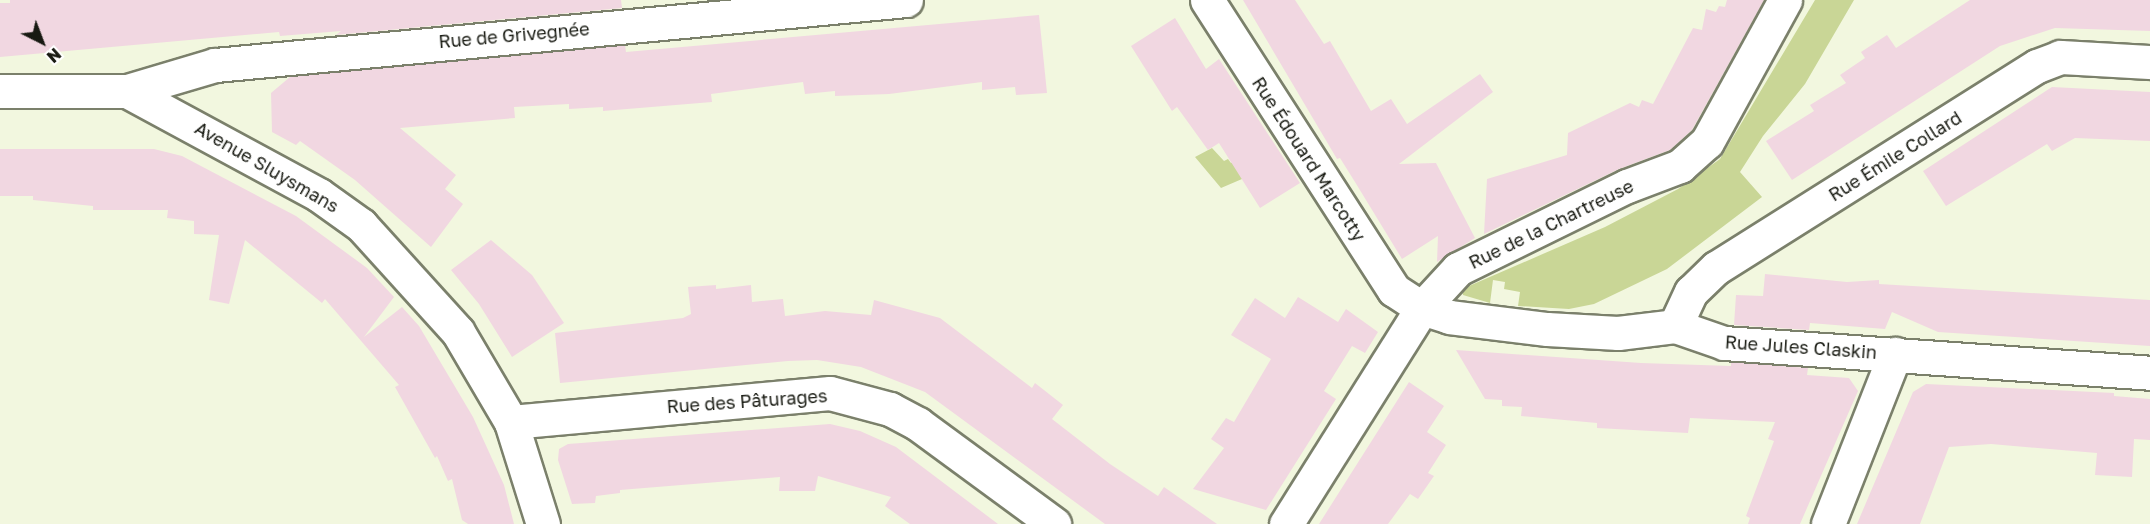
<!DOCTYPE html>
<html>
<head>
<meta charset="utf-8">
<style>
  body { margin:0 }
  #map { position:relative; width:2150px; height:524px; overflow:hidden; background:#f2f7df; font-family:"Golos Text",sans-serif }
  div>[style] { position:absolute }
  .green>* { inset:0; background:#c9d696 }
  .building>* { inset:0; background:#f1d7e1 }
  .roads { filter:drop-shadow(2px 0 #7b806b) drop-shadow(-2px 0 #7b806b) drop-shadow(0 2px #7b806b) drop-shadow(0 -2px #7b806b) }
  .street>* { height:33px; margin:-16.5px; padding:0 16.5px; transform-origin:16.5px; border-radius:16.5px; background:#fff }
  span { translate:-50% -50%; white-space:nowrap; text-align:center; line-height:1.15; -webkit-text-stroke:6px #fff; paint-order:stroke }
  .street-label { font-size:18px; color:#181a12 }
  .north { position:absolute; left:12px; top:12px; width:60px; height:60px; -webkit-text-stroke:4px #fff; paint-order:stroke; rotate:138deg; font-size:16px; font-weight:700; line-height:24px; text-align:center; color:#181a12 }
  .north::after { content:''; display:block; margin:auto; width:21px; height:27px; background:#181a12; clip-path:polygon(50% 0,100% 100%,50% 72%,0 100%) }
</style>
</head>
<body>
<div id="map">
  <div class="green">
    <i style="clip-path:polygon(1815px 0,1854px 0,1805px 84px,1763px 136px,1740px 172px,1762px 197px,1667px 269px,1594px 304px,1569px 309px,1518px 306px,1520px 292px,1504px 289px,1505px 282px,1493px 280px,1490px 303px,1463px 295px,1462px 289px,1469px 286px,1605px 227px,1678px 189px,1720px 159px)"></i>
    <i style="clip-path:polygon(1212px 148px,1224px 161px,1228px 159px,1231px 163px,1243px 156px,1242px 179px,1221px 188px,1195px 157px)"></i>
  </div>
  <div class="building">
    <i style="clip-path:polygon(10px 0,621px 0,622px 8px,336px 35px,341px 31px,280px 36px,279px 32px,0 57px,0 3px,10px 3px)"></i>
    <i style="clip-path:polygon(1243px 0,1295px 0,1324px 44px,1330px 41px,1371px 111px,1391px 99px,1407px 124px,1480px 74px,1493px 92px,1399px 164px,1436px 163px,1475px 238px,1437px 262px,1438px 236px,1402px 259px,1355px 182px,1340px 158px,1337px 159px)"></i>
    <i style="clip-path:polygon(1727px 0,1764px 0,1692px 130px,1670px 150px,1619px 169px,1484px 234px,1487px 179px,1567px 155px,1568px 133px,1630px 103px,1639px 107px,1642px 100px,1653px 104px,1693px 28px,1702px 30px,1706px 9px,1716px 12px,1719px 6px,1725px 7px)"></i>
    <i style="clip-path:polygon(1970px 0,2150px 0,2150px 31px,2055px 28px,2000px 46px,1792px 180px,1766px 141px,1814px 111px,1810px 105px,1846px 83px,1840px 75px,1865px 58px,1861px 52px,1887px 35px,1896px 48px)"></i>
    <i style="clip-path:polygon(1039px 15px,1047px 93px,1016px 95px,1015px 87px,982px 90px,982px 82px,889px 94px,835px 96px,835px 91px,805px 94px,803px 82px,711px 94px,712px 102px,603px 111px,603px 107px,569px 109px,569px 104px,514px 107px,515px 118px,400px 128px,456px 175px,445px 189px,463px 204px,431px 247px,355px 180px,300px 141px,296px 145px,272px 132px,271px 93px,290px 77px,625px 45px,626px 52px)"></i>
    <i style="clip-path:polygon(1175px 18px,1206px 69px,1219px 59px,1300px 183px,1260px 208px,1219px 143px,1208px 150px,1177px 107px,1172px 111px,1131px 46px)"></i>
    <i style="clip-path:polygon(2052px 87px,2150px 92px,2150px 141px,2075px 138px,2052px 151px,2047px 144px,1946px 206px,1923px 171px)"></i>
    <i style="clip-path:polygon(0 149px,154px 149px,182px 156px,296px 216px,367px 268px,394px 297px,364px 337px,402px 307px,419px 326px,473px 417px,504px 485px,514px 524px,468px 524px,462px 520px,452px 479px,448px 481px,437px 456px,435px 458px,395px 387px,399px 385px,325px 299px,322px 303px,245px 240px,229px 304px,209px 300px,219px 235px,194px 234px,194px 221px,167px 218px,168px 210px,93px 210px,93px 206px,33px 200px,33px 196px,0 196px)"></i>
    <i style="clip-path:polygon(491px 240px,532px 275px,564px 323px,512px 357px,479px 304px,451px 270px)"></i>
    <i style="clip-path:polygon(1765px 274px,1847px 282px,1879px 280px,1879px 284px,2150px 300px,2150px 346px,1938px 332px,1892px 312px,1885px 329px,1810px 323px,1809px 330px,1734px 325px,1736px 295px,1763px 296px)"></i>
    <i style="clip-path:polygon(716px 285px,716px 289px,751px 285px,752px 302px,783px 299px,785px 316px,825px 311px,871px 315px,874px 300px,940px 318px,1032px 388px,1035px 383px,1063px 405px,1052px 419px,1110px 464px,1158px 496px,1164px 487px,1217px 524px,1105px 524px,925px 392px,861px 367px,817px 360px,788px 361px,560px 383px,555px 333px,683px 318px,691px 314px,688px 287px)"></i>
    <i style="clip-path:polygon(1298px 297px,1338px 322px,1346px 309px,1378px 332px,1365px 353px,1352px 346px,1324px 391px,1336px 399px,1266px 510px,1193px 489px,1224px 448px,1211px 439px,1226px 418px,1234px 422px,1271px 359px,1231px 335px,1255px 298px,1285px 318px)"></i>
    <i style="clip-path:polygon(1456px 350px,1641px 363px,1731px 366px,1731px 362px,1808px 368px,1807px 375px,1849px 378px,1858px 391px,1800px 524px,1748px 524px,1750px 518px,1746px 516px,1774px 441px,1768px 439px,1775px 422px,1690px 418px,1688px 433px,1597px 428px,1597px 423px,1521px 416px,1522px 407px,1502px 406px,1502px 400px,1485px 399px)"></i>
    <i style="clip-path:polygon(1409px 382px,1444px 406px,1427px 432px,1446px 445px,1428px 473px,1434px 476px,1418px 499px,1410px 494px,1388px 524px,1319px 524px)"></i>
    <i style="clip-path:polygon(1926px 384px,2114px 393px,2114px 396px,2150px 399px,2150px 440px,2134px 439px,2132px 477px,2095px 475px,2097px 453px,1991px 444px,1949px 447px,1920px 524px,1857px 524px,1913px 392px)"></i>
    <i style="clip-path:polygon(830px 424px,860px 431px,896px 447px,998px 524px,910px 524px,885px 506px,891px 497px,818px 476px,815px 491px,779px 491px,780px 477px,620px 490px,620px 493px,596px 496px,595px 503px,572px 504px,558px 460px,559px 449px,568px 444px)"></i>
  </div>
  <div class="roads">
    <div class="street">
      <i style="left:1207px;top:0;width:345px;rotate:57.2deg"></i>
      <i style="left:1394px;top:290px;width:33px;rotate:33deg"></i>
      <i style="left:1422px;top:308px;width:28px;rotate:18deg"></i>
      <i style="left:1449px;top:317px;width:99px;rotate:7deg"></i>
      <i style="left:1547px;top:329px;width:71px;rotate:3.2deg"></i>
      <i style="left:1618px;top:333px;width:57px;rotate:-7deg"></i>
      <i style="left:1675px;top:326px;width:52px;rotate:19.1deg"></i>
      <i style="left:1724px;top:343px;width:427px;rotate:4deg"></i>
      <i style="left:0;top:91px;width:127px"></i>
      <i style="left:127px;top:91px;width:218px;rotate:28.4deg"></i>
      <i style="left:319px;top:195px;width:52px;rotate:35.5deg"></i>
      <i style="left:361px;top:225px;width:144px;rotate:47.8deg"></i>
      <i style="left:458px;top:332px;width:104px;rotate:59.5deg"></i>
      <i style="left:511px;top:422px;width:107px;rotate:72.6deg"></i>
      <i style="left:127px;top:91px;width:92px;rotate:-16.5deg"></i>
      <i style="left:215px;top:65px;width:694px;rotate:-5.37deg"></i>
      <i style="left:1675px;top:326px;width:38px;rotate:-65deg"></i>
      <i style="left:1691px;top:292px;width:35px;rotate:-44deg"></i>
      <i style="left:1716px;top:268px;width:379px;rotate:-32.2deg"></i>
      <i style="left:2037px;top:66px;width:25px;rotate:-21deg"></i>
      <i style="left:2060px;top:57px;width:90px;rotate:3.2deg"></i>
      <i style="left:511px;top:422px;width:320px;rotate:-5.2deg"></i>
      <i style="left:830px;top:393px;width:62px;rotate:14.9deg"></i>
      <i style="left:890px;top:409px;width:32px;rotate:28deg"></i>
      <i style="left:918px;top:424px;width:169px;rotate:36.3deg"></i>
      <i style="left:1286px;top:524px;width:255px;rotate:-57.8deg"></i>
      <i style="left:1422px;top:308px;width:53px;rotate:-47.3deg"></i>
      <i style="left:1458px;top:269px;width:188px;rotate:-26.2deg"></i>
      <i style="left:1627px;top:186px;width:57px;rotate:-20.7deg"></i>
      <i style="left:1680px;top:166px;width:36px;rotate:-42deg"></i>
      <i style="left:1707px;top:142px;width:162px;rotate:-61.2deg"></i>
      <i style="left:1828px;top:524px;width:183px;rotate:-68.5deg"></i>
    </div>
  </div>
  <div class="street-label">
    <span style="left:514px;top:35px;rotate:-5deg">Rue de Grivegnée</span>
    <span style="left:1895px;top:156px;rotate:-32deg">Rue Émile Collard</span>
    <span style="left:1309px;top:159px;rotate:57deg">Rue Édouard Marcotty</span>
    <span style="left:267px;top:167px;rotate:30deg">Avenue Sluysmans</span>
    <span style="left:1551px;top:224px;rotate:-26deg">Rue de la Chartreuse</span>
    <span style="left:1801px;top:347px;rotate:4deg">Rue Jules Claskin</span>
    <span style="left:747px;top:401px;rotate:-4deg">Rue des Pâturages</span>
  </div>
  <div class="north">N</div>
</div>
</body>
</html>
